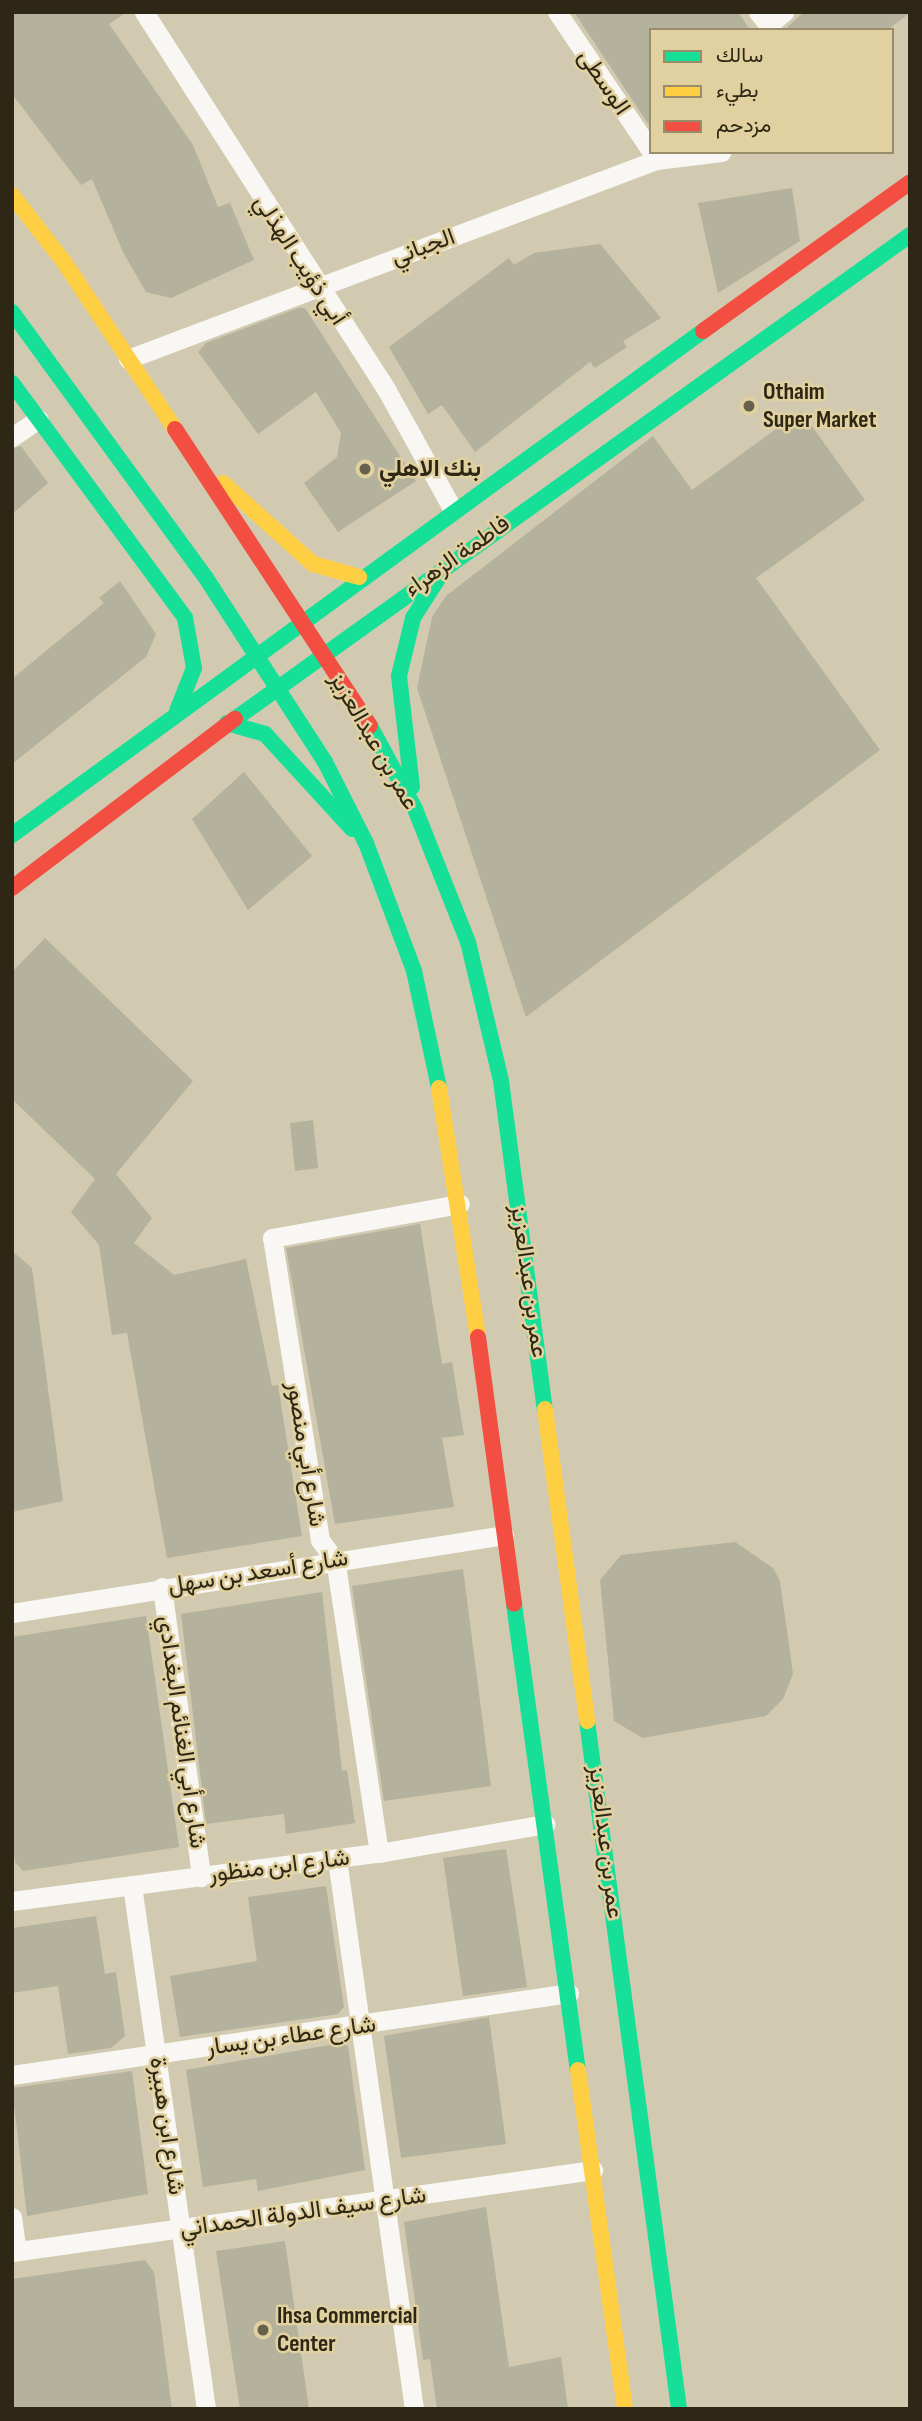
<!DOCTYPE html>
<html>
<head>
<meta charset="utf-8">
<style>
  body { margin:0 }
  #map { position:relative; width:922px; height:2421px; overflow:hidden; background:#d2cab0; font-family:"Sofia Sans Condensed",Vazirmatn,sans-serif }
  div>[style] { position:absolute }
  .building>* { inset:0; background:#b4b19c }
  .street>* { height:19px; margin:-9.5px; padding:0 9.5px; transform-origin:9.5px; border-radius:9.5px; background:#f8f7f3 }
  .fast>* { height:16px; margin:-8px; padding:0 8px; transform-origin:8px; border-radius:8px; background:#16e098 }
  .slow>* { height:16px; margin:-8px; padding:0 8px; transform-origin:8px; border-radius:8px; background:#ffcf43 }
  .jam>* { height:16px; margin:-8px; padding:0 8px; transform-origin:8px; border-radius:8px; background:#f24e42 }
  .dots>* { width:19px; height:19px; translate:-50% -50%; box-sizing:border-box; border:4px solid #e1d1a1; border-radius:50% }
  span { translate:-50% -50%; white-space:nowrap; text-align:center; line-height:1.15; -webkit-text-stroke:5px #e1d1a1; paint-order:stroke }
  .street-label { font-size:24px; color:#2e2715 }
  .poi-label { font-size:24px; color:#2e2715; font-weight:700 }
  .left { translate:0 -50%; text-align:left }
  .frame { position:absolute; inset:0; border:14px solid #2e2715; pointer-events:none }
  .legend { position:absolute; left:649px; top:28px; width:245px; height:126px; box-sizing:border-box; background:#e1d1a1; border:2px solid #998d69; margin:0; padding:9px 12px; list-style:none; font-size:21px; color:#2e2715 }
  .legend li { display:flex; align-items:center; gap:14px; height:35px }
  .legend b { width:35px; border:2px solid #998d69 }
</style>
</head>
<body>
<div id="map">
  <div class="building">
    <i style="clip-path:polygon(12px 12px,127px 12px,109px 24px,193px 145px,218px 207px,230px 203px,254px 260px,171px 298px,146px 292px,123px 252px,92px 179px,81px 185px,12px 94px)"></i>
    <i style="clip-path:polygon(574px 12px,738px 12px,750px 30px,651px 30px,651px 128px)"></i>
    <i style="clip-path:polygon(804px 12px,910px 12px,910px 13px,887px 30px,784px 30px)"></i>
    <i style="clip-path:polygon(792px 188px,800px 241px,718px 293px,698px 203px)"></i>
    <i style="clip-path:polygon(600px 244px,661px 318px,623px 341px,627px 347px,595px 368px,590px 362px,475px 452px,442px 405px,428px 414px,389px 347px,509px 258px,514px 265px,534px 253px)"></i>
    <i style="clip-path:polygon(298px 308px,305px 308px,416px 481px,338px 532px,304px 483px,337px 457px,341px 433px,316px 392px,258px 434px,198px 352px,206px 343px)"></i>
    <i style="clip-path:polygon(801px 411px,865px 500px,756px 578px,880px 750px,526px 1017px,417px 688px,432px 617px,446px 596px,653px 436px,692px 490px)"></i>
    <i style="clip-path:polygon(21px 446px,48px 483px,12px 514px,12px 449px)"></i>
    <i style="clip-path:polygon(120px 581px,156px 634px,146px 657px,12px 764px,12px 679px,104px 603px,99px 598px)"></i>
    <i style="clip-path:polygon(244px 772px,312px 856px,248px 910px,192px 819px)"></i>
    <i style="clip-path:polygon(45px 938px,193px 1081px,116px 1174px,152px 1218px,134px 1243px,174px 1275px,246px 1259px,272px 1386px,278px 1385px,302px 1536px,167px 1558px,127px 1333px,112px 1335px,99px 1245px,71px 1212px,95px 1179px,12px 1099px,12px 972px)"></i>
    <i style="clip-path:polygon(313px 1120px,318px 1168px,295px 1171px,290px 1123px)"></i>
    <i style="clip-path:polygon(420px 1224px,442px 1364px,452px 1362px,464px 1435px,442px 1438px,454px 1507px,335px 1524px,286px 1248px)"></i>
    <i style="clip-path:polygon(12px 1251px,32px 1268px,63px 1501px,12px 1512px)"></i>
    <i style="clip-path:polygon(735px 1542px,773px 1568px,780px 1581px,793px 1674px,783px 1699px,766px 1716px,643px 1738px,614px 1721px,600px 1580px,621px 1555px)"></i>
    <i style="clip-path:polygon(463px 1569px,491px 1786px,384px 1801px,352px 1586px)"></i>
    <i style="clip-path:polygon(322px 1592px,342px 1771px,347px 1770px,355px 1823px,286px 1834px,284px 1814px,206px 1824px,181px 1614px)"></i>
    <i style="clip-path:polygon(146px 1616px,179px 1847px,23px 1871px,15px 1862px,12px 1841px,12px 1637px)"></i>
    <i style="clip-path:polygon(506px 1849px,527px 1987px,463px 1996px,443px 1858px)"></i>
    <i style="clip-path:polygon(326px 1886px,344px 2007px,338px 2014px,180px 2037px,170px 1976px,257px 1961px,248px 1897px)"></i>
    <i style="clip-path:polygon(96px 1916px,105px 1974px,116px 1972px,125px 2036px,111px 2048px,68px 2054px,58px 1986px,12px 1993px,12px 1928px)"></i>
    <i style="clip-path:polygon(489px 2017px,506px 2144px,401px 2158px,384px 2036px)"></i>
    <i style="clip-path:polygon(341px 2043px,348px 2046px,365px 2170px,258px 2191px,256px 2179px,203px 2187px,186px 2070px)"></i>
    <i style="clip-path:polygon(132px 2071px,148px 2194px,27px 2216px,12px 2088px)"></i>
    <i style="clip-path:polygon(486px 2207px,509px 2367px,561px 2357px,568px 2409px,437px 2409px,430px 2359px,423px 2360px,404px 2222px)"></i>
    <i style="clip-path:polygon(285px 2241px,309px 2409px,240px 2409px,216px 2251px)"></i>
    <i style="clip-path:polygon(145px 2260px,154px 2272px,172px 2409px,12px 2409px,12px 2279px)"></i>
  </div>
  <div class="street">
    <i style="left:144px;top:12px;width:448px;rotate:57.3deg"></i>
    <i style="left:386px;top:389px;width:138px;rotate:61deg"></i>
    <i style="left:557px;top:12px;width:168px;rotate:55.9deg"></i>
    <i style="left:758px;top:12px;width:23px;rotate:52deg"></i>
    <i style="left:768px;top:25px;width:21px;rotate:-39deg"></i>
    <i style="left:128px;top:359px;width:564px;rotate:-20.65deg"></i>
    <i style="left:656px;top:160px;width:66px;rotate:-6.9deg"></i>
    <i style="left:12px;top:437px;width:32px;rotate:-34deg"></i>
    <i style="left:162px;top:1587px;width:293px;rotate:82.3deg"></i>
    <i style="left:12px;top:1613px;width:498px;rotate:-9deg"></i>
    <i style="left:379px;top:1853px;width:296px;rotate:-98.5deg"></i>
    <i style="left:335px;top:1560px;width:25px;rotate:-127deg"></i>
    <i style="left:320px;top:1540px;width:306px;rotate:-99deg"></i>
    <i style="left:272px;top:1238px;width:191px;rotate:-10.3deg"></i>
    <i style="left:337px;top:1859px;width:555px;rotate:82.03deg"></i>
    <i style="left:132px;top:1885px;width:529px;rotate:81.96deg"></i>
    <i style="left:12px;top:1901px;width:370px;rotate:-7.5deg"></i>
    <i style="left:379px;top:1853px;width:169px;rotate:-9.9deg"></i>
    <i style="left:12px;top:2075px;width:563px;rotate:-8.37deg"></i>
    <i style="left:12px;top:2217px;width:34px;rotate:82deg"></i>
    <i style="left:12px;top:2252px;width:587px;rotate:-8.03deg"></i>
  </div>
  <div class="fast">
    <i style="left:12px;top:312px;width:329px;rotate:53.9deg"></i>
    <i style="left:206px;top:578px;width:219px;rotate:57.1deg"></i>
    <i style="left:325px;top:762px;width:91px;rotate:63.2deg"></i>
    <i style="left:366px;top:843px;width:137px;rotate:69.4deg"></i>
    <i style="left:414px;top:971px;width:120px;rotate:77.9deg"></i>
    <i style="left:12px;top:383px;width:292px;rotate:53.6deg"></i>
    <i style="left:185px;top:618px;width:51px;rotate:79.8deg"></i>
    <i style="left:194px;top:668px;width:46px;rotate:111.6deg"></i>
    <i style="left:235px;top:719px;width:831px;rotate:-35.64deg"></i>
    <i style="left:227px;top:723px;width:40px;rotate:16deg"></i>
    <i style="left:265px;top:734px;width:129px;rotate:47.5deg"></i>
    <i style="left:370px;top:726px;width:94px;rotate:61.5deg"></i>
    <i style="left:415px;top:809px;width:143px;rotate:68.3deg"></i>
    <i style="left:468px;top:942px;width:143px;rotate:76.6deg"></i>
    <i style="left:501px;top:1081px;width:331px;rotate:82.4deg"></i>
    <i style="left:412px;top:787px;width:112px;rotate:-96.7deg"></i>
    <i style="left:399px;top:676px;width:60px;rotate:-76.4deg"></i>
    <i style="left:413px;top:618px;width:49px;rotate:-57.6deg"></i>
    <i style="left:12px;top:835px;width:855px;rotate:-36.11deg"></i>
    <i style="left:514px;top:1604px;width:470px;rotate:82.2deg"></i>
    <i style="left:587px;top:1721px;width:694px;rotate:82.38deg"></i>
  </div>
  <div class="slow">
    <i style="left:12px;top:195px;width:85px;rotate:52.2deg"></i>
    <i style="left:64px;top:262px;width:201px;rotate:56.4deg"></i>
    <i style="left:223px;top:483px;width:121px;rotate:42deg"></i>
    <i style="left:313px;top:564px;width:48px;rotate:15.8deg"></i>
    <i style="left:439px;top:1088px;width:252px;rotate:81.1deg"></i>
    <i style="left:545px;top:1409px;width:315px;rotate:82.3deg"></i>
    <i style="left:578px;top:2070px;width:342px;rotate:82.1deg"></i>
  </div>
  <div class="jam">
    <i style="left:703px;top:331px;width:255px;rotate:-35.7deg"></i>
    <i style="left:175px;top:429px;width:355px;rotate:56.7deg"></i>
    <i style="left:12px;top:888px;width:280px;rotate:-37.2deg"></i>
    <i style="left:478px;top:1337px;width:269px;rotate:82.3deg"></i>
  </div>
  <div class="dots">
    <i style="left:749px;top:406px;background:#67604b"></i>
    <i style="left:365px;top:469px;background:#67604b"></i>
    <i style="left:263px;top:2330px;background:#67604b"></i>
  </div>
  <div class="street-label">
    <span style="left:604px;top:82px;rotate:56deg">الوسطى</span>
    <span style="left:423px;top:247px;rotate:-20deg">الجباني</span>
    <span style="left:300px;top:260px;rotate:57deg">أبي ذؤيب الهذلي</span>
    <span style="left:457px;top:556px;rotate:-35deg">فاطمة الزهراء</span>
    <span style="left:374px;top:741px;rotate:60deg">عمر بن عبدالعزيز</span>
    <span style="left:529px;top:1281px;rotate:82deg">عمر بن عبدالعزيز</span>
    <span style="left:306px;top:1454px;rotate:81deg">شارع أبي منصور</span>
    <span style="left:258px;top:1572px;rotate:-9deg">شارع أسعد بن سهل</span>
    <span style="left:182px;top:1732px;rotate:82deg">شارع أبي الغنائم البغدادي</span>
    <span style="left:606px;top:1842px;rotate:83deg">عمر بن عبدالعزيز</span>
    <span style="left:279px;top:1866px;rotate:-7deg">شارع ابن منظور</span>
    <span style="left:291px;top:2036px;rotate:-8deg">شارع عطاء بن يسار</span>
    <span style="left:167px;top:2126px;rotate:82deg">شارع ابن هبيرة</span>
    <span style="left:303px;top:2212px;rotate:-8deg">شارع سيف الدولة الحمداني</span>
  </div>
  <div class="poi-label">
    <span class="left" style="left:763px;top:406px">Othaim<br>Super Market</span>
    <span class="left" style="left:379px;top:469px">بنك الاهلي</span>
    <span class="left" style="left:277px;top:2330px">Ihsa Commercial<br>Center</span>
  </div>
  <div class="frame"></div>
  <ul class="legend">
  <li><b style="height:9px;background:#16e098"></b>سالك</li>
  <li><b style="height:9px;background:#ffcf43"></b>بطيء</li>
  <li><b style="height:9px;background:#f24e42"></b>مزدحم</li>
  </ul>
</div>
</body>
</html>
